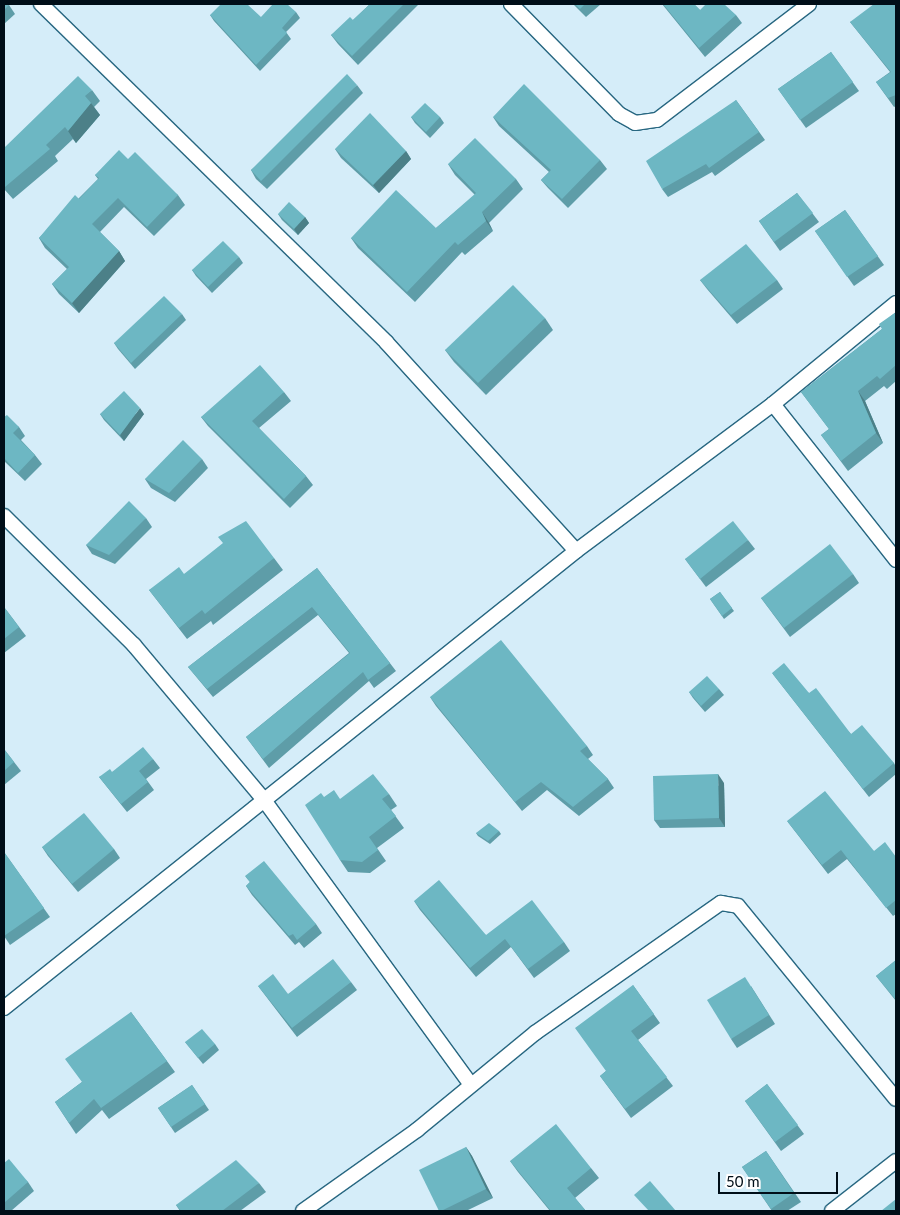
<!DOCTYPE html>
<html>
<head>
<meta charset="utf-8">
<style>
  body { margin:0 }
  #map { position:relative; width:900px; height:1215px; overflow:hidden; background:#d5edf9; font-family:Lato,sans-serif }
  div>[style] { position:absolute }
  .roads { filter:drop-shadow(1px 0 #286781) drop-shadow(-1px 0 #286781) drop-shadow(0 1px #286781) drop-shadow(0 -1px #286781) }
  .street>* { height:14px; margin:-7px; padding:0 7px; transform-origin:7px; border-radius:7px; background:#fff }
  .wall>* { inset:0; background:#5e9da8 }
  .shaded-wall>* { inset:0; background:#4c8088 }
  .building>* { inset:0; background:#6db7c3 }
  span { translate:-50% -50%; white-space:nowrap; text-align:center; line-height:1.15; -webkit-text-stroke:4px #fff; paint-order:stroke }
  .frame { position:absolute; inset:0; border:5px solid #000e18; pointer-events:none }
  .scale { position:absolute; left:718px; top:1172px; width:120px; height:22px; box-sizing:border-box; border:2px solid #000e18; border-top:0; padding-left:6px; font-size:15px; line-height:18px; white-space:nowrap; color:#000e18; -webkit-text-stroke:4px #fff; paint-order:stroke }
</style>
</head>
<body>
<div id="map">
  <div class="roads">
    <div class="street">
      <i style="left:41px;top:4px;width:483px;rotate:44.4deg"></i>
      <i style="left:386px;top:342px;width:282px;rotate:47.7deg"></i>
      <i style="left:576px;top:551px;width:246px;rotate:-36.7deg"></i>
      <i style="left:773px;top:404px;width:159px;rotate:-39.4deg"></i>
      <i style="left:511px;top:4px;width:154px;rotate:45.5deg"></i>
      <i style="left:619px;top:114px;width:18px;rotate:29deg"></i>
      <i style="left:635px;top:123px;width:22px;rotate:-8deg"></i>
      <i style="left:657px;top:120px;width:191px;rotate:-37.3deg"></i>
      <i style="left:773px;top:404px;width:199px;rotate:51.7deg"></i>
      <i style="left:4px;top:516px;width:183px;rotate:44.8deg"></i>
      <i style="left:134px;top:645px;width:202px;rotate:50deg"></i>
      <i style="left:264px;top:800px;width:351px;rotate:54deg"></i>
      <i style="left:4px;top:1008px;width:732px;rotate:-38.62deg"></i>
      <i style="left:303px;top:1211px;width:140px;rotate:-35.4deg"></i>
      <i style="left:417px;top:1130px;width:153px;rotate:-39.4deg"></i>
      <i style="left:535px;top:1033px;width:227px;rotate:-35deg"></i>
      <i style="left:721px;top:903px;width:17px;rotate:10deg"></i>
      <i style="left:738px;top:906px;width:249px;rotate:50.7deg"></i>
      <i style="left:832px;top:1211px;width:81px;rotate:-38deg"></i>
    </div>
  </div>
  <div class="wall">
    <i style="clip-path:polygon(4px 4px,9px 5px,15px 14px,4px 24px)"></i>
    <i style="clip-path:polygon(370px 4px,419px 4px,358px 65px,338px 44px,331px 35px,353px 20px)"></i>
    <i style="clip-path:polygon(573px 4px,601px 4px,586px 17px)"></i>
    <i style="clip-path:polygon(662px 4px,694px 4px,700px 10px,736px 15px,742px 23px,705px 57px)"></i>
    <i style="clip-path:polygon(896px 4px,896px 106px,894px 107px,876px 82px,890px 72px,850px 22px)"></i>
    <i style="clip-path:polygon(296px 12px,300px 18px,286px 32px,291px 39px,260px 71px,214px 21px,210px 15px,261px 17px)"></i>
    <i style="clip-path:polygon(831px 52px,859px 91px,806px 128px,778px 89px)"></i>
    <i style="clip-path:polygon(357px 85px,363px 93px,267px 189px,256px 179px,251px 170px)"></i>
    <i style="clip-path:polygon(92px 90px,100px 101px,94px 107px,100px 115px,76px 143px,73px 139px,55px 156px,58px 161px,13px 199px,4px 189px,4px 148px)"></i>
    <i style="clip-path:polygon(736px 100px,765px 140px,715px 176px,712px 172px,668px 197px,662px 189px)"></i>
    <i style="clip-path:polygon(411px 117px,440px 117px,444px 123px,430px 138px,415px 123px)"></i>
    <i style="clip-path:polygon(493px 117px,600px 160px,607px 169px,568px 208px,548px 188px,541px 180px,549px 172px,499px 126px)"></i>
    <i style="clip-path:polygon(335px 149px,406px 151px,411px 159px,379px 193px,341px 158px)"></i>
    <i style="clip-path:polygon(128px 159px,178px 195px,185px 205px,154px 236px,124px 207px,100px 232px,119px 251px,125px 261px,79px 313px,59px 294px,52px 284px,67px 269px,45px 248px,39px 238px,98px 179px,95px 175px)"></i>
    <i style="clip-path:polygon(448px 164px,516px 179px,523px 189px,489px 223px,493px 231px,465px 255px,462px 252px,415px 302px,358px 248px,351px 238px,436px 228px,475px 195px,455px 175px)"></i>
    <i style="clip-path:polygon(797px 193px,819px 222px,780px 251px,759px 221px)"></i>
    <i style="clip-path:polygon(845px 210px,884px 265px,854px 286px,815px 231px)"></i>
    <i style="clip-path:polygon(278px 214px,305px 217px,309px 223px,298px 235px,282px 220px)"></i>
    <i style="clip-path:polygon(239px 257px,243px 263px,212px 293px,196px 276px,192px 270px)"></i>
    <i style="clip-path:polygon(700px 280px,777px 280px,783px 289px,737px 324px,707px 289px)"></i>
    <i style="clip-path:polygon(896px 312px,896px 381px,887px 389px,884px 386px,865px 401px,883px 443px,848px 471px,821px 435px,829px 429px,801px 392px,882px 329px)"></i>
    <i style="clip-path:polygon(182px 314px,186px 320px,135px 369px,118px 349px,114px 343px)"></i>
    <i style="clip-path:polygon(545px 318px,553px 330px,486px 395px,454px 362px,445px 350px)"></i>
    <i style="clip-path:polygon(284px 392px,291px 401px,259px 428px,306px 476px,313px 485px,290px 508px,208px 426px,201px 417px)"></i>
    <i style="clip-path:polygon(100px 414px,144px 414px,124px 441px,104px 420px)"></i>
    <i style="clip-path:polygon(4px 417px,19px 427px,25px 436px,21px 440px,35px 455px,42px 464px,25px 481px,4px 461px)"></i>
    <i style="clip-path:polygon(202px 459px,208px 468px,175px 502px,151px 488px,145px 479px)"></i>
    <i style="clip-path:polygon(146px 518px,152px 527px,115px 564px,92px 554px,86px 545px)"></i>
    <i style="clip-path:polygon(748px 540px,755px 549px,706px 587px,685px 559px)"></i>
    <i style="clip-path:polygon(274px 558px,283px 570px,213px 625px,211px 621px,187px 639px,149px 590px,184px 574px)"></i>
    <i style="clip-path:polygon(317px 568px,396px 671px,374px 688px,369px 681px,269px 768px,246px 737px,349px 653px,318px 615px,213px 697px,188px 667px)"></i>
    <i style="clip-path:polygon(853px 574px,859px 583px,790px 637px,761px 598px)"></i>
    <i style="clip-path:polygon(720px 592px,734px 611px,724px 619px,710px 599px)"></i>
    <i style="clip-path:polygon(4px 607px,26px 636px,4px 653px)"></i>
    <i style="clip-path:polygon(772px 673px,809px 693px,851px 734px,894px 763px,896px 767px,896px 774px,869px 797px)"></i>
    <i style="clip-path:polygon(719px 689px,724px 695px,705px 712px,693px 698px,689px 692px)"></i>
    <i style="clip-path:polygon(430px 697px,587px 746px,593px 755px,588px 759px,608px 779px,614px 788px,579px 816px,547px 790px,522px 811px,436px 706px)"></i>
    <i style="clip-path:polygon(4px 749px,21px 771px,4px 785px)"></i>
    <i style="clip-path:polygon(153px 759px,160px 768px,146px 779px,154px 790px,127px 812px,99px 777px,112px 772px)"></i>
    <i style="clip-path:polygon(724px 783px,725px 827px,660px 828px,654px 820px)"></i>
    <i style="clip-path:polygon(389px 794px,397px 806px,391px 810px,404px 828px,377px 848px,386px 861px,370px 873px,348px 872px,340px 860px,324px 797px,340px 799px)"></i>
    <i style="clip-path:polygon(787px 821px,874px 851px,896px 857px,896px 914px,893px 916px,847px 859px,828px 874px)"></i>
    <i style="clip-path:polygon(499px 831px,501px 834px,490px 844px,478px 836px,476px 833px)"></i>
    <i style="clip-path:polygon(42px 847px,114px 849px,120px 858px,78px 892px,48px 856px)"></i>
    <i style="clip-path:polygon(4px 852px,50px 917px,10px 945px,4px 936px)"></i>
    <i style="clip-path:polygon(245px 876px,316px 924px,322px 933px,304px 948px,299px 942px,295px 945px,252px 895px,246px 886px,250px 882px)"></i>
    <i style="clip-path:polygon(414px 901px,486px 935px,564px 942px,570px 951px,534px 978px,511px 947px,476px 977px,420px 910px)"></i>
    <i style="clip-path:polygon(896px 960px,896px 1001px,876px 976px)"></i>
    <i style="clip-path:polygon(351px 982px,357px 990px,297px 1037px,258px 986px,288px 994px)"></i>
    <i style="clip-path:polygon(633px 985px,660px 1023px,638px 1040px,673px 1086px,631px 1118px,600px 1076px,606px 1071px)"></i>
    <i style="clip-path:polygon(751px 986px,775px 1024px,737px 1048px,731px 1039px)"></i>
    <i style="clip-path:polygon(131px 1012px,175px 1072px,109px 1119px,102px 1110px,76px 1134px,55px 1102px,82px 1082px)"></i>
    <i style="clip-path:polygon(185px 1042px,215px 1044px,219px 1050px,203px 1064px)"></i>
    <i style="clip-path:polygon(767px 1084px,804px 1134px,781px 1151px,745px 1101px)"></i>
    <i style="clip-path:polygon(192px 1085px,209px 1110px,175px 1133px,158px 1108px)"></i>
    <i style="clip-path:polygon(466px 1147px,472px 1156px,493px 1198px,466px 1211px,439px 1211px)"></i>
    <i style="clip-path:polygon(766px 1151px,801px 1202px,787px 1211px,772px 1211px,742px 1167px)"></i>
    <i style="clip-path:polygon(510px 1161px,591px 1168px,599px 1178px,575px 1198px,586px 1211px,550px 1211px,518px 1172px)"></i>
    <i style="clip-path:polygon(4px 1163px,28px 1182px,34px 1191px,11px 1211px,4px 1211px)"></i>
    <i style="clip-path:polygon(259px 1183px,266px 1192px,240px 1211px,180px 1211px,176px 1205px)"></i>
  </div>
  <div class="shaded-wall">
    <i style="clip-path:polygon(91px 103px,100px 115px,76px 143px,68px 131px)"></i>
    <i style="clip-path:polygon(406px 151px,411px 159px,379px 193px,373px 185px)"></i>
    <i style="clip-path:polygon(482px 212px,489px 223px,493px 231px,486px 221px)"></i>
    <i style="clip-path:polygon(305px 217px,309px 223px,298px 235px,294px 229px)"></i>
    <i style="clip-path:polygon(119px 251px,125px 261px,79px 313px,72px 303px)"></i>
    <i style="clip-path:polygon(858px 391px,865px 401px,883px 443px,876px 433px)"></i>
    <i style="clip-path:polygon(140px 408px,144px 414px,124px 441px,120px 435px)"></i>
    <i style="clip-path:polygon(718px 774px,724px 783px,725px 827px,719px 818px)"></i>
    <i style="clip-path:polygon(466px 1147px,472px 1156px,493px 1198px,486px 1189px)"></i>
  </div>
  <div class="building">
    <i style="clip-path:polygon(4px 4px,7px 4px,9px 5px,4px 10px)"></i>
    <i style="clip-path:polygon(221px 4px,247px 4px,261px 17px,273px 4px,287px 4px,296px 12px,282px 28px,287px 33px,256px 65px,210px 15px)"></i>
    <i style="clip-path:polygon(370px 4px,404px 4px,352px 56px,331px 35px,350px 17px,353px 20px)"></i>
    <i style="clip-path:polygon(575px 4px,585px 4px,580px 9px)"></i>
    <i style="clip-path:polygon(663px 4px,694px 4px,700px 10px,706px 4px,724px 4px,736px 15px,699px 48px)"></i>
    <i style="clip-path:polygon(874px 4px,896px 4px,896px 53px,895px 54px,896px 58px,896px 95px,888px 98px,876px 82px,891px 72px,850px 22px)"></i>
    <i style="clip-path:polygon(831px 52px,853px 82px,800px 120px,778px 89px)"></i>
    <i style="clip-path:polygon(347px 74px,357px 85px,261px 181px,251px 170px)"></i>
    <i style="clip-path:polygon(78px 76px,92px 90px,85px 96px,91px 103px,68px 131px,65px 127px,46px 145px,50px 149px,5px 187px,4px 186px,4px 148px)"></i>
    <i style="clip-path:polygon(524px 84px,600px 160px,562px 199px,541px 180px,551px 170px,493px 117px)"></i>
    <i style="clip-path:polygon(736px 100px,759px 132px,709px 168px,706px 164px,662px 189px,646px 161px)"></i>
    <i style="clip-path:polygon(425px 103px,440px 117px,426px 132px,411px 117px)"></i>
    <i style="clip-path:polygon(370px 113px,406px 151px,373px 185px,335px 149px)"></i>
    <i style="clip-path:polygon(475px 138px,516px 179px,482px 212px,486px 221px,458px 245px,455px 242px,407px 292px,351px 238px,396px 190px,436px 228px,476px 193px,448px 164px)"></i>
    <i style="clip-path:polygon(119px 150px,128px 159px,135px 152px,178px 195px,147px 227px,118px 198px,92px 224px,119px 251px,72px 303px,52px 284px,69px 267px,39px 238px,75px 195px,79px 199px,99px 178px,95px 175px)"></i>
    <i style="clip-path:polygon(797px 193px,813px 213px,774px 242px,759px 221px)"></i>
    <i style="clip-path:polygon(289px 202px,305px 217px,294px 229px,278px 214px)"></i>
    <i style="clip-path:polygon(845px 210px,878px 256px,847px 277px,815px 231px)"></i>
    <i style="clip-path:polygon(223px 241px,239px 257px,208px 287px,192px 270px)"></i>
    <i style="clip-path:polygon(746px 244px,777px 280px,731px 315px,700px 280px)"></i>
    <i style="clip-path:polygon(513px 285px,545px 318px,478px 383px,445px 350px)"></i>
    <i style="clip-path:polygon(164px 296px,182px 314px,131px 363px,114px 343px)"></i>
    <i style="clip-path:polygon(896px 312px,896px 365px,880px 379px,877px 376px,858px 391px,876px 433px,841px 461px,821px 435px,829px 429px,801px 392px,882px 329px,879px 324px)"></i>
    <i style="clip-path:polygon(260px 365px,284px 392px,252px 421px,306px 476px,284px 499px,201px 417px)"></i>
    <i style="clip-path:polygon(124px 391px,140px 408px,120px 435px,100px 414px)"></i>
    <i style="clip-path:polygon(7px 415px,19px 427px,13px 433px,35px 455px,18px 473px,4px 458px,4px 417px)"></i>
    <i style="clip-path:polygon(183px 440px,202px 459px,169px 493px,145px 479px)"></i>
    <i style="clip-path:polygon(129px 501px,146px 518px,109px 555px,86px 545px)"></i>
    <i style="clip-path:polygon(246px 521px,274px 558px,205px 614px,202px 610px,179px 628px,149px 590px,179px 567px,184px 574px,223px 543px,218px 537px)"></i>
    <i style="clip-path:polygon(733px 521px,748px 540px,700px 579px,685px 559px)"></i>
    <i style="clip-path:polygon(830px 544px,853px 574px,784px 628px,761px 598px)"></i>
    <i style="clip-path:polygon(317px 568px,390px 663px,368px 680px,363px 672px,263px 759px,246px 737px,350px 653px,312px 607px,207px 689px,188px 667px)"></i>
    <i style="clip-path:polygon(720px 592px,732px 608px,722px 616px,710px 599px)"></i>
    <i style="clip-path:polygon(4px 607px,19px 627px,4px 639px)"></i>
    <i style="clip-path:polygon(501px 640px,587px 746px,580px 751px,608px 779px,573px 807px,541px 782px,515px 802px,430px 697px)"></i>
    <i style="clip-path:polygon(784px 663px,809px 693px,816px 688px,851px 734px,862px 725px,894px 763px,863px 789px,772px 673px)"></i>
    <i style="clip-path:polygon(707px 676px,719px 689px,701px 706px,689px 692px)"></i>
    <i style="clip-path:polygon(143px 747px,153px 759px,139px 771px,148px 782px,121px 804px,99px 777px,110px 769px,112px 772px)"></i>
    <i style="clip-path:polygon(4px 749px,14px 762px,4px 771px)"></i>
    <i style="clip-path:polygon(373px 774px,389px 794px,382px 799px,396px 816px,369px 837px,378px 850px,362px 862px,340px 860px,305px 805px,321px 793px,324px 797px,334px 790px,340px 799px)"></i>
    <i style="clip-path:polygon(718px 774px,719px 818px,654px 820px,653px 776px)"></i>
    <i style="clip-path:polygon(825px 791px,874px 851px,885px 842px,896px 857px,896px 900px,886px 908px,841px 850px,822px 865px,787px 821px)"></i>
    <i style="clip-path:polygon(84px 813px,114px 849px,72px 884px,42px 847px)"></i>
    <i style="clip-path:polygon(489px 823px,499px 831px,488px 841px,476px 833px)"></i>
    <i style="clip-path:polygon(4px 852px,44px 908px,4px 936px)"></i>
    <i style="clip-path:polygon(264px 861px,316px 924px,297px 940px,293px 934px,289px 936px,246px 886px,250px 882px,245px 876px)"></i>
    <i style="clip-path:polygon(439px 880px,486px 935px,532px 900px,564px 942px,528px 969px,505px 939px,470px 968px,414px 901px)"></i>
    <i style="clip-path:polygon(333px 959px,351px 982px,292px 1028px,258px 986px,273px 974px,288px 994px)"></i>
    <i style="clip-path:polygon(896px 960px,896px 1000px,876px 976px)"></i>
    <i style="clip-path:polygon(745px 977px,769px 1015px,731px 1039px,707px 1000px)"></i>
    <i style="clip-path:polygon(633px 985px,654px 1014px,631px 1031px,667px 1077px,625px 1109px,600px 1076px,606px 1071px,575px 1028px)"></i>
    <i style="clip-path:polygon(131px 1012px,167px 1061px,101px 1108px,94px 1099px,69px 1123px,55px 1102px,82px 1082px,65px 1059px)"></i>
    <i style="clip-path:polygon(202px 1029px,215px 1044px,198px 1058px,185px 1042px)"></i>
    <i style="clip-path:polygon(767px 1084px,798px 1125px,775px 1142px,745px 1101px)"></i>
    <i style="clip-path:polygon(192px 1085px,205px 1104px,171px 1127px,158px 1108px)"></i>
    <i style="clip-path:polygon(556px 1124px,591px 1168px,567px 1188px,586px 1211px,551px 1211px,510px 1161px)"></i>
    <i style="clip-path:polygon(466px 1147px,486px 1189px,441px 1211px,439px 1211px,419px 1170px)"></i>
    <i style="clip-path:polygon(766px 1151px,794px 1193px,771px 1209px,742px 1167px)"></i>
    <i style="clip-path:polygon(9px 1159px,28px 1182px,4px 1203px,4px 1163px)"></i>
    <i style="clip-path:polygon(236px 1160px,259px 1183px,222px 1211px,181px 1211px,176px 1205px)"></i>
    <i style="clip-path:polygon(650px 1181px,676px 1211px,649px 1211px,634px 1195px)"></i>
    <i style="clip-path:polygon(896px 1199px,896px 1211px,881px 1211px)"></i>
  </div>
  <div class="frame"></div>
  <div class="scale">50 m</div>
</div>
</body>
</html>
